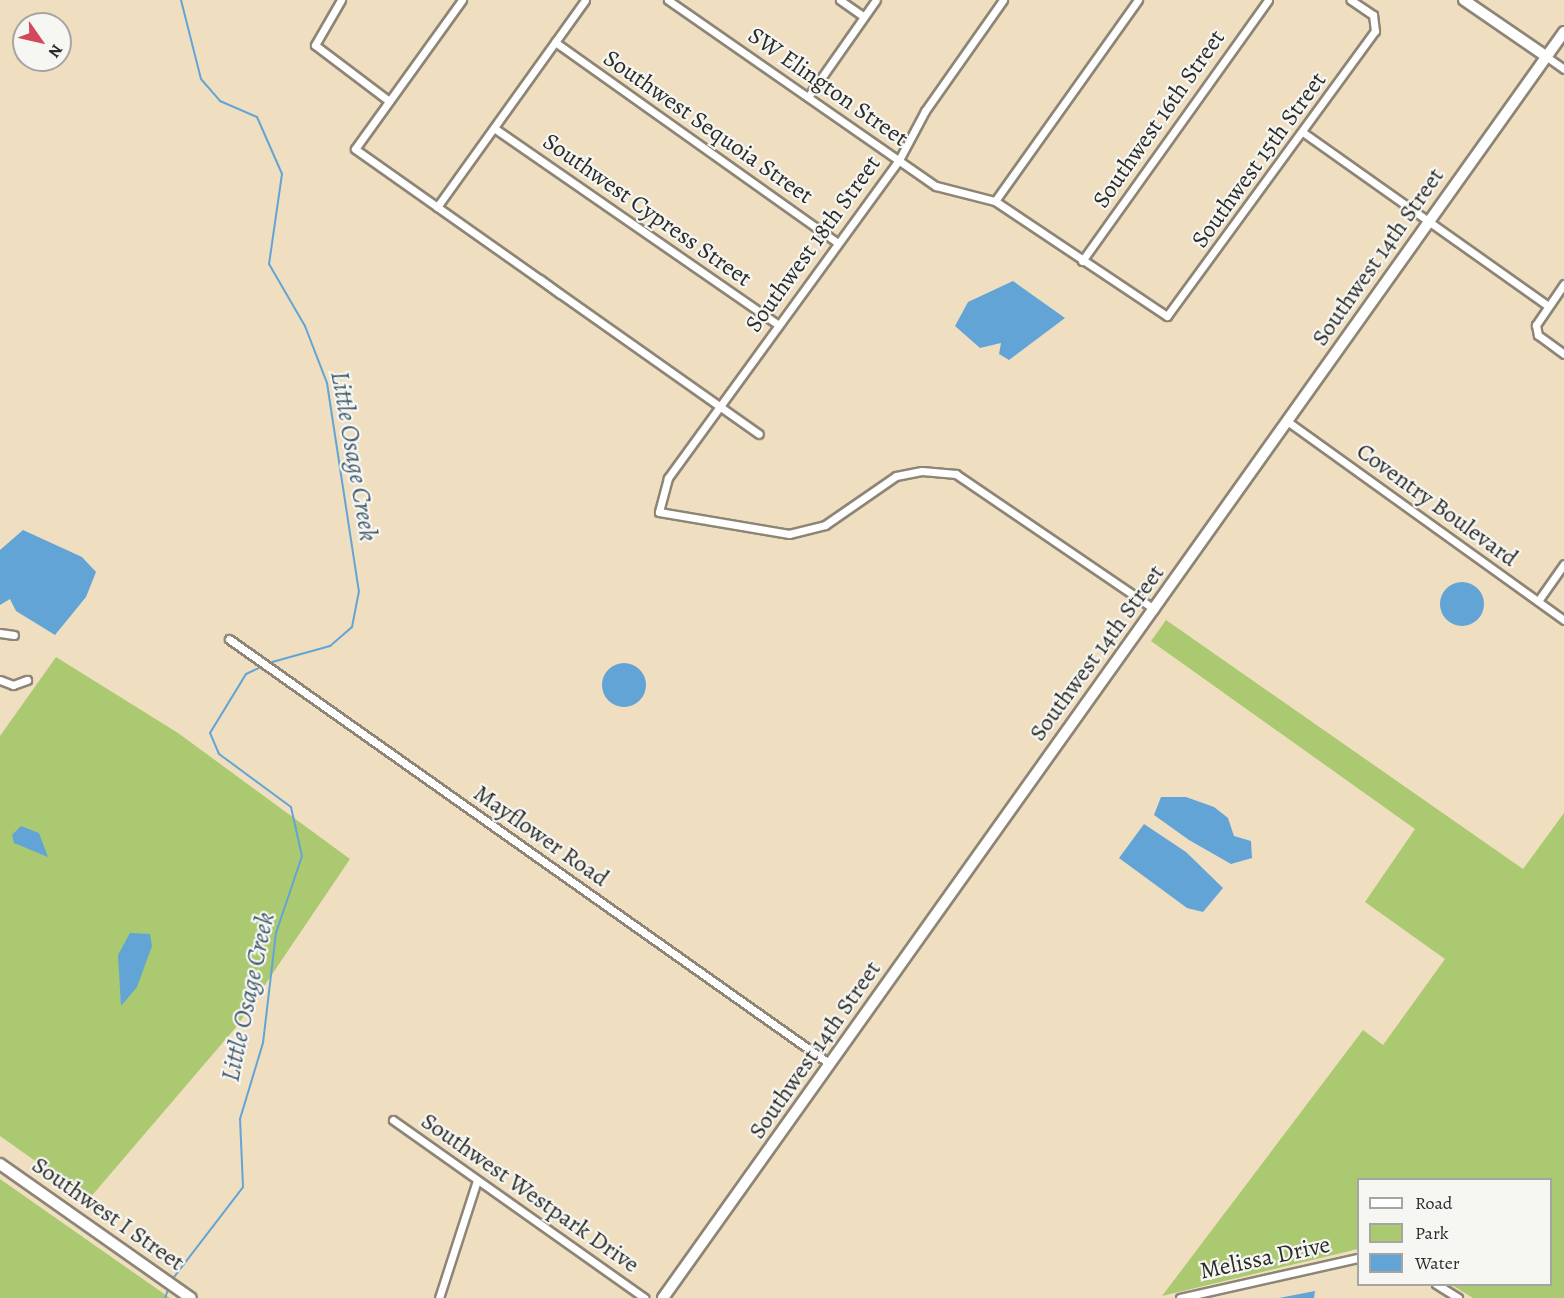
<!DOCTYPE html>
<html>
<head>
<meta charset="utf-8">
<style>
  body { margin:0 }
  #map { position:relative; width:1564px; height:1298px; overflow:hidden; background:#efdfc0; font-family:Alegreya,serif }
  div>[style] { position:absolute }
  .green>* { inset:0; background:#abc970 }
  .water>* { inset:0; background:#62a4d6 }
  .round { border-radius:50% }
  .stream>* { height:2px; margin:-1px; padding:0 1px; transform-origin:1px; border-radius:1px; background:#62a4d6 }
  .roads { filter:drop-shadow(2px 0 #8d8576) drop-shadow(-2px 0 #8d8576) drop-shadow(0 2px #8d8576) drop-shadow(0 -2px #8d8576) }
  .street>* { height:7px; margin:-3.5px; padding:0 3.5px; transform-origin:3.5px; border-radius:3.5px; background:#fff }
  .secondary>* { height:10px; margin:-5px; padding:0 5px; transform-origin:5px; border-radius:5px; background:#fff }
  .primary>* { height:10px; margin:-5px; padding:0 5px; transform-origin:5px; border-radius:5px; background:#fff }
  span { translate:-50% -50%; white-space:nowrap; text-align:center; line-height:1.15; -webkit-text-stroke:4.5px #f6f6f2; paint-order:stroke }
  .street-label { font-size:24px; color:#2b2b2b }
  .water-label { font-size:26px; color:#415b6f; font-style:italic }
  .legend { position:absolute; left:1357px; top:1178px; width:195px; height:108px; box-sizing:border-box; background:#f6f6f2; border:2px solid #a5a5a2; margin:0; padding:8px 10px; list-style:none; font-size:18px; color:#2b2b2b }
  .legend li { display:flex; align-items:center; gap:12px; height:30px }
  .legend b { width:30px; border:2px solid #a5a5a2 }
  .north { position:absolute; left:12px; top:12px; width:60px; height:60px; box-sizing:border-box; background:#f6f6f2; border:2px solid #a5a5a2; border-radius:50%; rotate:124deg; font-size:16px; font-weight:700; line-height:24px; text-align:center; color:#2b2b2b }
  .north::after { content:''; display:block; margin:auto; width:21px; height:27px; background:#d1495b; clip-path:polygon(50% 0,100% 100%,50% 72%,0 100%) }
</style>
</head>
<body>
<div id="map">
  <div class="green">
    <i style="clip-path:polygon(1166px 620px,1523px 869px,1564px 813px,1564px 1298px,1473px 1298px,1452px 1285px,1550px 1284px,1550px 1180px,1358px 1180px,1358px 1249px,1162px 1296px,1363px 1030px,1383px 1045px,1445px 959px,1365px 902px,1415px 829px,1151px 641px)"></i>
    <i style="clip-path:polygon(56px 657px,178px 733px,350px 859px,237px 1026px,89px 1199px,0 1136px,0 736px)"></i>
    <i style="clip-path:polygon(0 1179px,170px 1298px,0 1298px)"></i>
  </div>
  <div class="water">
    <i style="clip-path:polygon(1013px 281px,1065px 318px,1009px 360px,999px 354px,1001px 343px,980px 348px,955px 326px,968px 302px)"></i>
    <i style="clip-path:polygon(23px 530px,82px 557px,96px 572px,86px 597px,55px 635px,16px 611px,10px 599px,0 605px,0 550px)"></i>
    <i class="round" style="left:1440px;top:582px;width:44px;height:44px"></i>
    <i class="round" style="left:602px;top:663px;width:44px;height:44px"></i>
    <i style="clip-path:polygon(1161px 797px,1186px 797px,1214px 807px,1228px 818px,1234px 836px,1251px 841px,1252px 858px,1231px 864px,1189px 840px,1154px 815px)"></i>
    <i style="clip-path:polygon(1144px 824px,1186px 852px,1223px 888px,1203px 912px,1187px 908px,1119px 858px)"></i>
    <i style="clip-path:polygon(21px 826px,39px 833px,48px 857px,14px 843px,12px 835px)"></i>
    <i style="clip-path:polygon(130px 933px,150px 934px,152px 946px,137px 987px,121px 1006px,118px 955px)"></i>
    <i style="clip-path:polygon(1315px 1291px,1314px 1298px,1279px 1298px)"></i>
  </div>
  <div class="stream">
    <i style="left:181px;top:0;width:81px;rotate:75.8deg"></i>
    <i style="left:201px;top:79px;width:29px;rotate:49deg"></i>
    <i style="left:220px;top:101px;width:40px;rotate:23.4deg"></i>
    <i style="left:257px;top:117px;width:62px;rotate:66.3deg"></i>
    <i style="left:282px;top:174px;width:91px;rotate:98.2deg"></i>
    <i style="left:269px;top:264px;width:72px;rotate:59.9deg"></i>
    <i style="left:305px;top:326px;width:61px;rotate:68.9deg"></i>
    <i style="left:327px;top:383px;width:210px;rotate:81.3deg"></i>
    <i style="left:359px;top:591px;width:37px;rotate:101deg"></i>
    <i style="left:352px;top:627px;width:29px;rotate:139deg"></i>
    <i style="left:330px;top:646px;width:60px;rotate:164.6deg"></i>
    <i style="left:171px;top:1281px;width:118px;rotate:-52.5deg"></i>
    <i style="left:243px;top:1187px;width:68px;rotate:-92.5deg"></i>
    <i style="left:240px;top:1119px;width:79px;rotate:-73.2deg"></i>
    <i style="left:263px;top:1043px;width:111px;rotate:-83.3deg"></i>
    <i style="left:276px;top:933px;width:81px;rotate:-71.3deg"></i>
    <i style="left:302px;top:856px;width:50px;rotate:-102.7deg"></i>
    <i style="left:291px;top:807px;width:89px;rotate:-143.6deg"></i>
    <i style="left:219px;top:754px;width:23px;rotate:-113deg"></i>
    <i style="left:210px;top:733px;width:69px;rotate:-58.6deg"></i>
    <i style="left:246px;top:674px;width:14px;rotate:-25deg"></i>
    <i style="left:165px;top:1298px;width:12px;rotate:-70deg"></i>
  </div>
  <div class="roads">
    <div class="street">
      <i style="left:341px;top:0;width:52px;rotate:120deg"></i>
      <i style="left:315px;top:45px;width:93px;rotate:37.1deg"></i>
      <i style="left:462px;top:0;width:183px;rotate:125.7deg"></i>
      <i style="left:355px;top:149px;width:494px;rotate:35.2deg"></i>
      <i style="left:668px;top:0;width:326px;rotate:34.8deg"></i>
      <i style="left:936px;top:186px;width:61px;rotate:14.3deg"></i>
      <i style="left:995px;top:201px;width:207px;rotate:33.8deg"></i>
      <i style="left:1167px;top:316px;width:353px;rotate:-53.9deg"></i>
      <i style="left:1375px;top:31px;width:16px;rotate:-97deg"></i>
      <i style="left:1373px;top:15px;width:27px;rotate:-146deg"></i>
      <i style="left:840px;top:0;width:29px;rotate:35deg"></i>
      <i style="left:1003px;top:0;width:136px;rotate:125.1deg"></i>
      <i style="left:925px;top:111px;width:55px;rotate:118deg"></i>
      <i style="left:899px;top:160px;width:393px;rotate:126deg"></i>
      <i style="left:668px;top:478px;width:35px;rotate:105deg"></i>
      <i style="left:659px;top:512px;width:132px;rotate:9.6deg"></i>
      <i style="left:789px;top:534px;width:37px;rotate:-14deg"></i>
      <i style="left:825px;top:525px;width:86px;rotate:-34.6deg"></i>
      <i style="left:896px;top:476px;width:26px;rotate:-11deg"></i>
      <i style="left:922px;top:471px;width:34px;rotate:5deg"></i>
      <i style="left:956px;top:474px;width:240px;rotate:34.3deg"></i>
      <i style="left:555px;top:42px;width:347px;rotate:35.4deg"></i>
      <i style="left:1547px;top:57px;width:21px;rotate:35deg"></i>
      <i style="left:808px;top:97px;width:118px;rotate:-55deg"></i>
      <i style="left:494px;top:128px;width:346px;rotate:34.7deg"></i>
      <i style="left:1304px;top:133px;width:299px;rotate:35.3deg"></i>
      <i style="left:995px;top:201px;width:247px;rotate:-54.6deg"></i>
      <i style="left:437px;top:207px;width:254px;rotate:-54.4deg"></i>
      <i style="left:1082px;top:261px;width:320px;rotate:-54.5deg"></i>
      <i style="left:540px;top:279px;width:25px;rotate:37deg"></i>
      <i style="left:1564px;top:284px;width:50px;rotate:124.3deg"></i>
      <i style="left:1536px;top:325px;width:10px;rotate:79deg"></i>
      <i style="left:1538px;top:335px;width:32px;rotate:36deg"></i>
      <i style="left:1287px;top:421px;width:341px;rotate:35.7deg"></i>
      <i style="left:1538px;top:601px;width:45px;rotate:-54.9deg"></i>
      <i style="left:0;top:633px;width:14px;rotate:8deg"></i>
      <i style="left:229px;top:639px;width:736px;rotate:35.27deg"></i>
      <i style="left:0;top:680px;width:14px;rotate:21deg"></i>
      <i style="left:13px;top:685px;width:15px;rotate:-20deg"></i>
      <i style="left:393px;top:1120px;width:308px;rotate:35.3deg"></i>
      <i style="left:1436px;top:1284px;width:26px;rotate:32deg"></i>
      <i style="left:439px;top:1298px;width:124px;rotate:-72.1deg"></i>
      <i style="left:1180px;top:1298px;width:182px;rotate:-12.7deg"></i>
    </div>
    <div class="secondary">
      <i style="left:1464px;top:0;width:101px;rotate:34.5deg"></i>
      <i style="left:0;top:1164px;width:233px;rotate:35.1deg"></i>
    </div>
    <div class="primary">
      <i style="left:663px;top:1298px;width:1554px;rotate:-54.56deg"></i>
    </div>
  </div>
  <div class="street-label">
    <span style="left:828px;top:87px;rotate:35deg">SW Elington Street</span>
    <span style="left:1159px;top:119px;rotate:-55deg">Southwest 16th Street</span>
    <span style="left:708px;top:127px;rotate:35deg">Southwest Sequoia Street</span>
    <span style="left:1259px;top:160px;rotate:-54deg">Southwest 15th Street</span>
    <span style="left:647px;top:210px;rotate:35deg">Southwest Cypress Street</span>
    <span style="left:813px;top:244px;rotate:-54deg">Southwest 18th Street</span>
    <span style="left:1378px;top:257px;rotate:-55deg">Southwest 14th Street</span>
    <span style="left:1437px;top:505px;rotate:36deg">Coventry Boulevard</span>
    <span style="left:1097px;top:653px;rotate:-54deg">Southwest 14th Street</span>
    <span style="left:541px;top:836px;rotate:35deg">Mayflower Road</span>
    <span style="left:815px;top:1050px;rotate:-55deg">Southwest 14th Street</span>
    <span style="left:530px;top:1193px;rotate:35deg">Southwest Westpark Drive</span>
    <span style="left:108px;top:1214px;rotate:35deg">Southwest I Street</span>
    <span style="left:1265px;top:1258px;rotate:-12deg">Melissa Drive</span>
  </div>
  <div class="water-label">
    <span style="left:354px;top:456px;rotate:80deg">Little Osage Creek</span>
    <span style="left:248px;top:997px;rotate:-78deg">Little Osage Creek</span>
  </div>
  <ul class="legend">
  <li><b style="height:8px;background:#fff"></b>Road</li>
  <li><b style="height:16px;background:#abc970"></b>Park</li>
  <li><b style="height:16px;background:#62a4d6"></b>Water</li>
  </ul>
  <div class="north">N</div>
</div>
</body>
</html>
